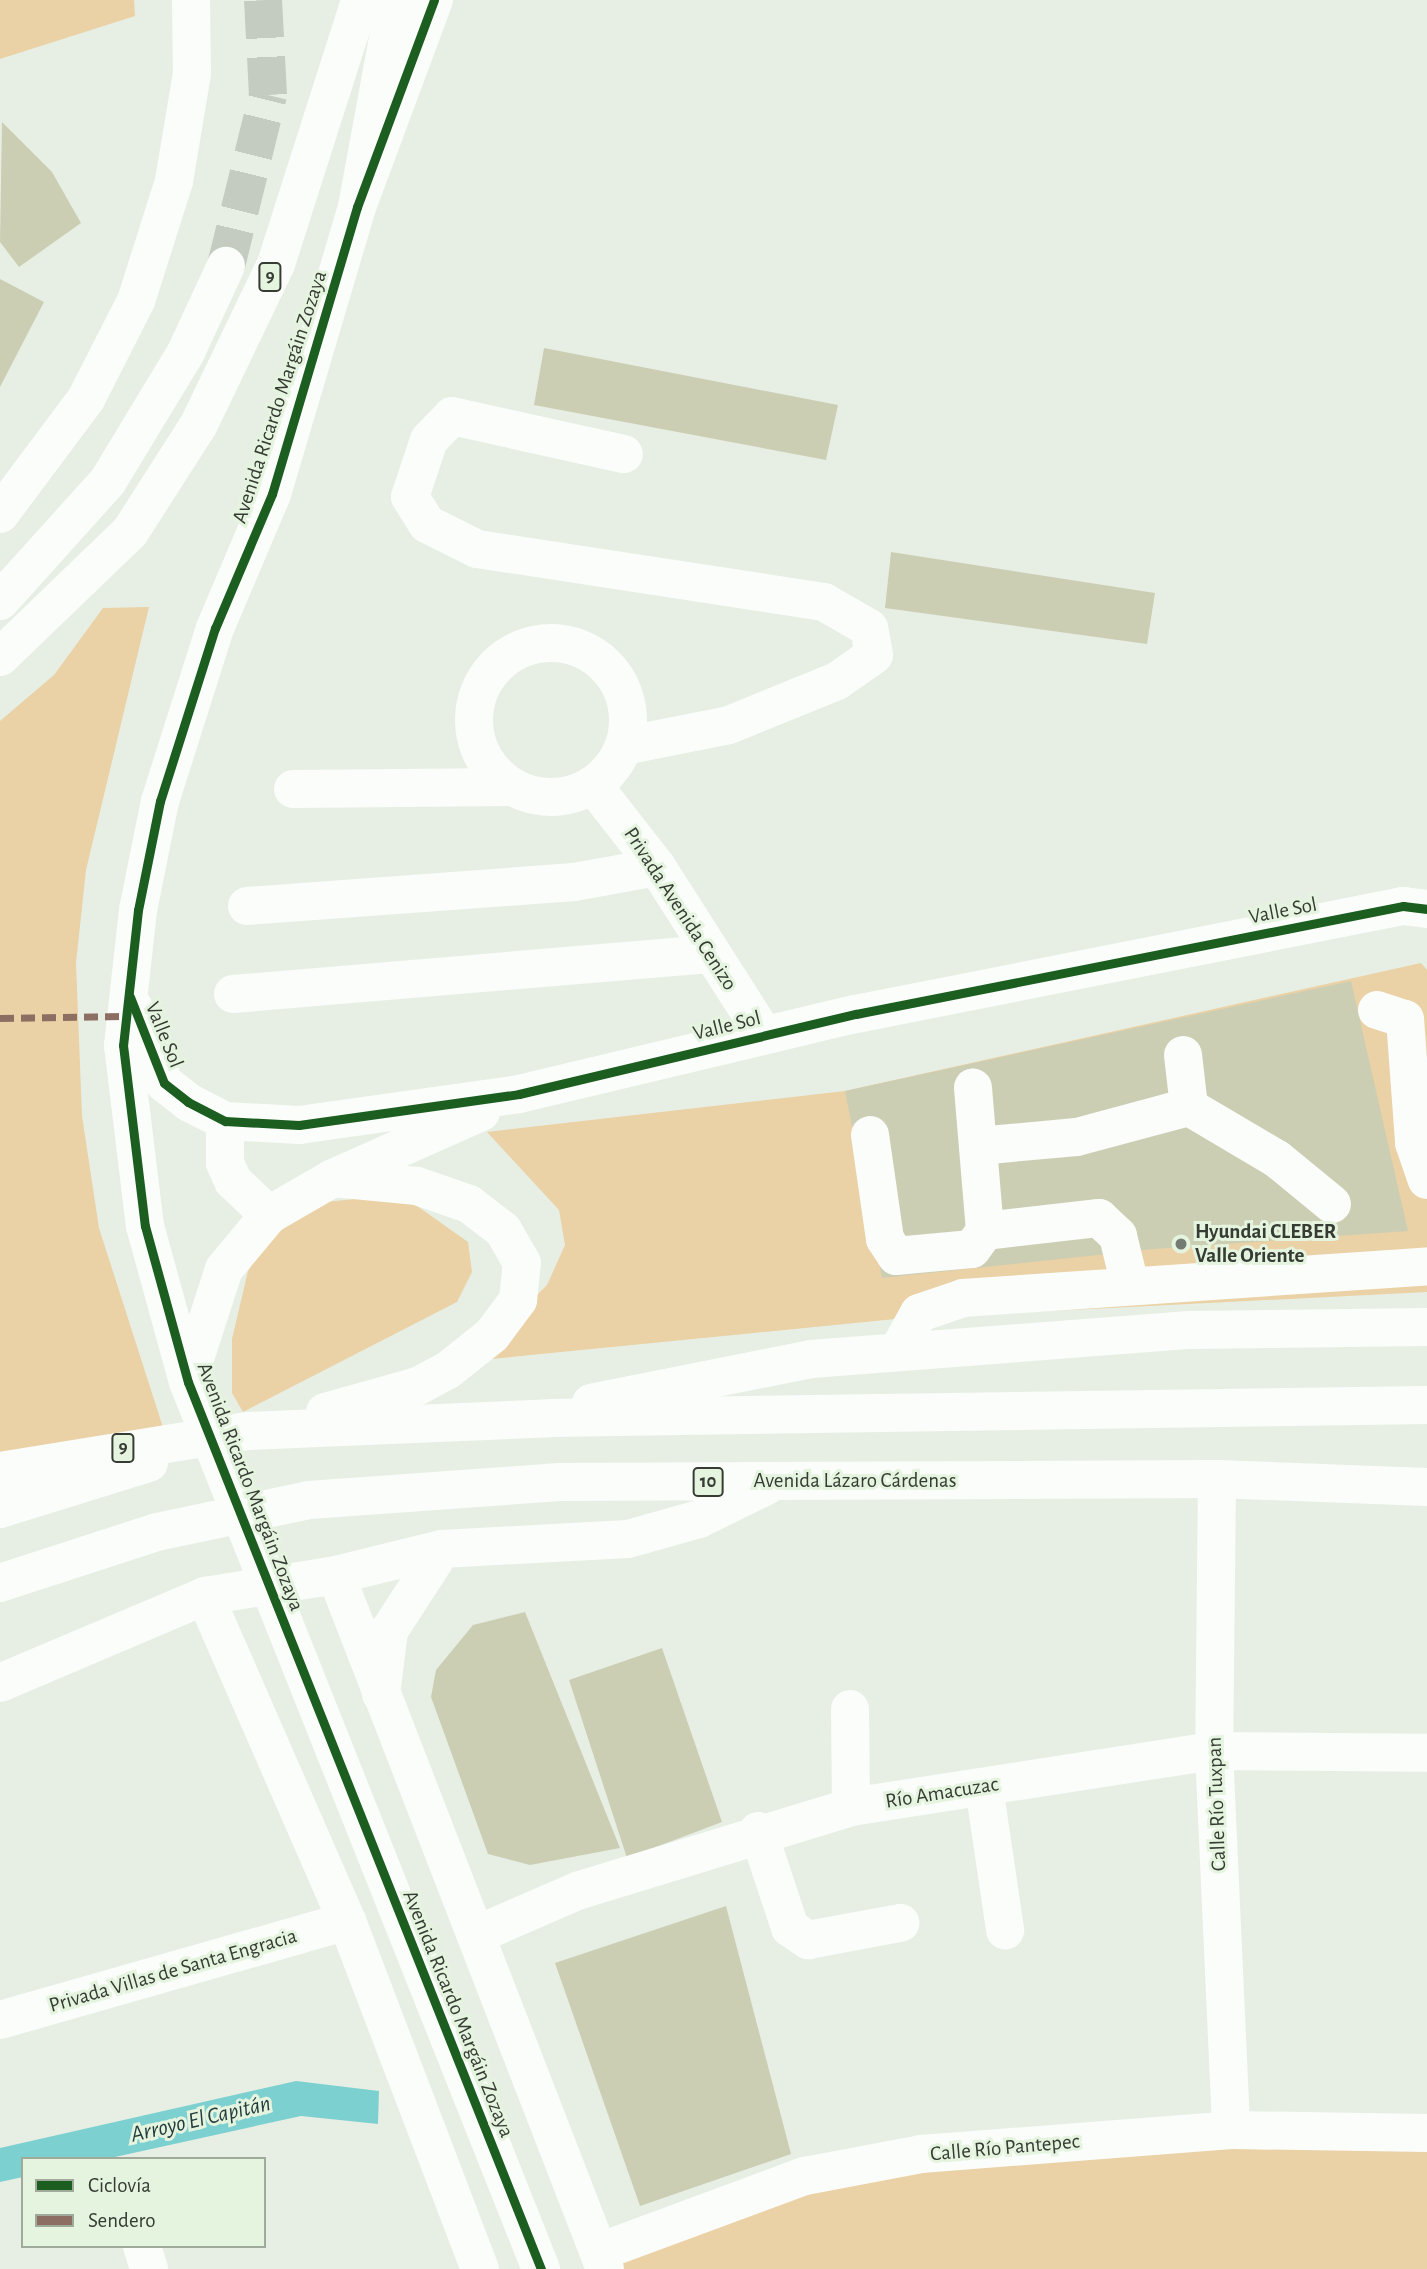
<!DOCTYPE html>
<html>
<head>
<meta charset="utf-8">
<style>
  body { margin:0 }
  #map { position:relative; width:1427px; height:2269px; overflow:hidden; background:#e7efe4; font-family:"Alegreya Sans",sans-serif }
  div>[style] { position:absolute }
  .green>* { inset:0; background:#ead1a6 }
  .water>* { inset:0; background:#7dd0d0 }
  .building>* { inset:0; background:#ccceb4 }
  .highway-tunnel>* { height:38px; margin-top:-19px; transform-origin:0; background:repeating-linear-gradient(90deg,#c4cbc1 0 38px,transparent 0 57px) }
  .minor>* { height:38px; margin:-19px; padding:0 19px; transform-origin:19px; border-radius:19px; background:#fbfdfb }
  .minor>.ring { margin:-19px; padding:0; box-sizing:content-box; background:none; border:38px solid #fbfdfb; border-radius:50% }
  .highway>* { height:38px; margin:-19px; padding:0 19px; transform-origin:19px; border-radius:19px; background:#fbfdfb }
  .quiet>* { height:7px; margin-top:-3.5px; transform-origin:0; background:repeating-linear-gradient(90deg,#8d6e63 0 14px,transparent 0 21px) }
  .cycleway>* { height:9px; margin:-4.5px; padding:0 4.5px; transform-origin:4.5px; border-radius:4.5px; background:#1b5e20 }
  .dots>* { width:19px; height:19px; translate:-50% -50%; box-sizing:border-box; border:4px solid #e5f4df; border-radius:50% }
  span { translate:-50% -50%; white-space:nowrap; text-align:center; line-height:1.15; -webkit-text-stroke:6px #e5f4df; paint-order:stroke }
  .shield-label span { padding:2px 5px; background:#e5f4df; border:2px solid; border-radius:5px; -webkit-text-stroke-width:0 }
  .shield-label { font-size:19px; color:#363c34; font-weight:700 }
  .street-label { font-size:21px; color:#363c34 }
  .poi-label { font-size:21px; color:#363c34; font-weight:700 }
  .left { translate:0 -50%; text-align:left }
  .water-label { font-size:23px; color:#233d3e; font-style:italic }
  .legend { position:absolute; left:21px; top:2157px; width:245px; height:91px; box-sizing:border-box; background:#e5f4df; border:2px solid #9faa9b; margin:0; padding:9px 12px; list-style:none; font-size:21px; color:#363c34 }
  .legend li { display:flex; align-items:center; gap:14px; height:35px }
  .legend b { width:35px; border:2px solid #9faa9b }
</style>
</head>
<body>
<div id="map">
  <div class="green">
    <i style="clip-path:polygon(0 0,134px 0,135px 16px,0 59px)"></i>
    <i style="clip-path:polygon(149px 607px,86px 870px,76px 963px,82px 1116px,99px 1228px,168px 1443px,0 1475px,0 721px,54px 675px,103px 608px)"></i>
    <i style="clip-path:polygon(1421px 963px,1427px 970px,1427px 1292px,895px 1319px,471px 1361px,547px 1285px,565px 1245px,559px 1210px,487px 1132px,845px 1091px)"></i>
    <i style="clip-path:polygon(365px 1198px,410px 1201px,468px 1242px,472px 1272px,457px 1302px,243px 1412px,232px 1393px,232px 1339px,248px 1271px,274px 1229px,325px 1202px)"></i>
    <i style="clip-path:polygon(1427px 2127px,1427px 2269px,609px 2269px,805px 2176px)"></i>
  </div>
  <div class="water">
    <i style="clip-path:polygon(296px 2081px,379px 2091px,378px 2124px,301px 2116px,106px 2159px,23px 2159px,23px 2177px,0 2182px,0 2148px)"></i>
  </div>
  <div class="building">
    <i style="clip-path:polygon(2px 122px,52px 172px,81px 223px,19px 267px,0 242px)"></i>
    <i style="clip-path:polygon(0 279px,44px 302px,0 387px)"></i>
    <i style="clip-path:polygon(544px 348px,838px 405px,826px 460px,534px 405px)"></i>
    <i style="clip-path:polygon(891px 552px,1155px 593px,1147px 644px,885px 608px)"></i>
    <i style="clip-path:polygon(1351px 981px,1408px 1231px,1154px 1249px,882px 1278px,845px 1091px)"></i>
    <i style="clip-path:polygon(525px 1612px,620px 1848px,530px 1865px,488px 1854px,431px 1697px,436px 1670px,473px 1625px)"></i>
    <i style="clip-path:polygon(662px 1648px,722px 1822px,627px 1858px,569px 1680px)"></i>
    <i style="clip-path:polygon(726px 1906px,791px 2154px,640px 2206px,555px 1963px)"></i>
  </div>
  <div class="highway-tunnel">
    <i style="left:226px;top:266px;width:176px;rotate:-76.2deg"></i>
    <i style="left:268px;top:95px;width:95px;rotate:-93deg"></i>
  </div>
  <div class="minor">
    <i style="left:434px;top:0;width:221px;rotate:110.4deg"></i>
    <i style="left:357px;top:207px;width:299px;rotate:106.5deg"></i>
    <i style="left:272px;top:494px;width:146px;rotate:113deg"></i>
    <i style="left:215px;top:628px;width:182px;rotate:107.6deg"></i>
    <i style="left:160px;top:801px;width:111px;rotate:101.4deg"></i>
    <i style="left:138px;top:910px;width:136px;rotate:96.3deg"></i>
    <i style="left:123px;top:1045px;width:182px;rotate:83.1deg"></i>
    <i style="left:145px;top:1226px;width:162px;rotate:74.6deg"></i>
    <i style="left:188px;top:1382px;width:955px;rotate:68.3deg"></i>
    <i class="ring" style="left:474px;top:643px;width:116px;height:116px"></i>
    <i style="left:624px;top:746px;width:107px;rotate:-11.3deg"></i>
    <i style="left:729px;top:725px;width:117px;rotate:-22.2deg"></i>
    <i style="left:837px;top:681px;width:45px;rotate:-35.1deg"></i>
    <i style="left:874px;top:655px;width:27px;rotate:-100deg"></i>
    <i style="left:869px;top:628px;width:52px;rotate:-150deg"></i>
    <i style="left:824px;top:602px;width:351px;rotate:-171.3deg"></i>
    <i style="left:477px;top:549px;width:56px;rotate:-153.4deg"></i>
    <i style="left:427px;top:524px;width:32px;rotate:-122deg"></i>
    <i style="left:410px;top:497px;width:60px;rotate:-71.6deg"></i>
    <i style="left:429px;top:440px;width:33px;rotate:-46deg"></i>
    <i style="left:452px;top:416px;width:176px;rotate:12.5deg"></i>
    <i style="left:593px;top:785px;width:104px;rotate:52deg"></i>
    <i style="left:657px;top:867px;width:199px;rotate:57.5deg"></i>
    <i style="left:293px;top:789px;width:218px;rotate:-0.5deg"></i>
    <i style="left:247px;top:906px;width:328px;rotate:-4.2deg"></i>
    <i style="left:574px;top:882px;width:84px;rotate:-10.2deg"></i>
    <i style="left:233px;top:994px;width:478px;rotate:-4.8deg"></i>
    <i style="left:133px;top:1006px;width:83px;rotate:68.1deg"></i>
    <i style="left:164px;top:1083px;width:31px;rotate:38deg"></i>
    <i style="left:188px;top:1102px;width:42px;rotate:27.2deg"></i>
    <i style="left:225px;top:1121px;width:74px;rotate:3.1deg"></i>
    <i style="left:299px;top:1125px;width:222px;rotate:-8deg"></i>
    <i style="left:519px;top:1094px;width:346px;rotate:-13.4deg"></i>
    <i style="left:856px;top:1014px;width:558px;rotate:-11.17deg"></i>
    <i style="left:1403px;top:906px;width:24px;rotate:7deg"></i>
    <i style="left:1377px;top:1010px;width:29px;rotate:18deg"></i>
    <i style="left:1405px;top:1019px;width:124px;rotate:85.8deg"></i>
    <i style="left:1414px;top:1143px;width:39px;rotate:71deg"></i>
    <i style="left:1183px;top:1055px;width:52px;rotate:83.4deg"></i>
    <i style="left:1189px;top:1107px;width:102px;rotate:30.6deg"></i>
    <i style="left:1277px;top:1159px;width:71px;rotate:39.3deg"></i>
    <i style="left:225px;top:1121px;width:42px;rotate:90deg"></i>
    <i style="left:225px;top:1163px;width:20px;rotate:66deg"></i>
    <i style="left:233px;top:1181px;width:50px;rotate:43.4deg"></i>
    <i style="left:870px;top:1135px;width:105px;rotate:81.8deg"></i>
    <i style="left:885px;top:1239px;width:20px;rotate:57deg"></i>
    <i style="left:896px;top:1256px;width:76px;rotate:-5.3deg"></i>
    <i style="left:972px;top:1249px;width:22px;rotate:-54deg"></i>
    <i style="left:985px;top:1231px;width:144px;rotate:-94.8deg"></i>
    <i style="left:978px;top:1146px;width:99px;rotate:-5.2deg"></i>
    <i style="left:1077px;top:1137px;width:116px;rotate:-15deg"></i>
    <i style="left:985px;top:1231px;width:115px;rotate:-6.5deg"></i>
    <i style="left:1099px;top:1218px;width:26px;rotate:43deg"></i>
    <i style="left:1118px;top:1236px;width:50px;rotate:76.2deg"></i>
    <i style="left:898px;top:1351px;width:43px;rotate:-61.1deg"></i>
    <i style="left:919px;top:1313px;width:46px;rotate:-18.8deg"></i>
    <i style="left:963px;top:1298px;width:465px;rotate:-3.9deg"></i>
    <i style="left:188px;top:1380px;width:117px;rotate:-72deg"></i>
    <i style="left:224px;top:1269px;width:70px;rotate:-50.2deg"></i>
    <i style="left:269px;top:1215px;width:74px;rotate:-30deg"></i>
    <i style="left:333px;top:1178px;width:162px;rotate:-24deg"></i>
    <i style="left:1217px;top:1479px;width:272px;rotate:90.6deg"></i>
    <i style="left:1214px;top:1751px;width:379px;rotate:87.4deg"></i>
    <i style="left:336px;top:1575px;width:744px;rotate:68.81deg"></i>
    <i style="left:205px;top:1596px;width:355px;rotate:66.4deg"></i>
    <i style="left:347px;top:1921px;width:373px;rotate:69.1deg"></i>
    <i style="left:0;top:1683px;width:223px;rotate:-23deg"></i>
    <i style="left:205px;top:1596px;width:133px;rotate:-9.1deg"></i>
    <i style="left:336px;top:1575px;width:109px;rotate:-13.8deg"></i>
    <i style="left:850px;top:1709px;width:98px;rotate:89.4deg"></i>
    <i style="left:984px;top:1787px;width:145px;rotate:81.6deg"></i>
    <i style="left:758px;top:1831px;width:102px;rotate:71.7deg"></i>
    <i style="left:790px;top:1928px;width:22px;rotate:34deg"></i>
    <i style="left:808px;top:1940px;width:94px;rotate:-10.5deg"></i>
    <i style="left:476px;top:1935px;width:110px;rotate:-23.5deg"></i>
    <i style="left:577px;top:1891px;width:287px;rotate:-17deg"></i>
    <i style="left:851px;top:1807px;width:367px;rotate:-8.8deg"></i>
    <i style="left:1214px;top:1751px;width:213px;rotate:0.5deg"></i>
    <i style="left:0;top:2020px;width:361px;rotate:-15.9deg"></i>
    <i style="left:142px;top:2246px;width:24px;rotate:73deg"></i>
    <i style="left:599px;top:2252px;width:220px;rotate:-20.3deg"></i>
    <i style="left:805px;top:2176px;width:118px;rotate:-10.7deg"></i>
    <i style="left:921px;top:2154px;width:311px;rotate:-4.4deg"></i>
    <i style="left:1231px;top:2130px;width:196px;rotate:0.9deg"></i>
  </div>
  <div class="highway">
    <i style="left:357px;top:207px;width:210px;rotate:-79.6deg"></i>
    <i style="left:0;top:514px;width:144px;rotate:-53.2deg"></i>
    <i style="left:86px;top:399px;width:110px;rotate:-63deg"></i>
    <i style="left:136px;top:301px;width:126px;rotate:-72.4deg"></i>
    <i style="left:174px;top:181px;width:109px;rotate:-80.5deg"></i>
    <i style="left:192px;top:74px;width:74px;rotate:-90.8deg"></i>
    <i style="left:0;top:601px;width:161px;rotate:-48deg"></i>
    <i style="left:108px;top:481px;width:151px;rotate:-58.8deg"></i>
    <i style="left:186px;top:352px;width:95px;rotate:-65.1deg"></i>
    <i style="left:0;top:657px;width:180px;rotate:-43.9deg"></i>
    <i style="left:130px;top:532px;width:128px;rotate:-57.4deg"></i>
    <i style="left:199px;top:424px;width:178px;rotate:-64.3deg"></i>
    <i style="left:276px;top:264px;width:277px;rotate:-72.3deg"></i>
    <i style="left:591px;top:1403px;width:224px;rotate:-11.3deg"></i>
    <i style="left:811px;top:1359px;width:380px;rotate:-4.4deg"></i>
    <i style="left:1190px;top:1330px;width:237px;rotate:-0.7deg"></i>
    <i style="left:325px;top:1412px;width:97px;rotate:-15.6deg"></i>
    <i style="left:418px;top:1386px;width:34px;rotate:-28deg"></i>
    <i style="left:448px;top:1370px;width:56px;rotate:-38.5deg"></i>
    <i style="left:492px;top:1335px;width:44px;rotate:-53.4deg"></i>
    <i style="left:518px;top:1300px;width:37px;rotate:-84deg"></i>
    <i style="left:522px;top:1263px;width:38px;rotate:-120deg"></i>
    <i style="left:503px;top:1230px;width:43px;rotate:-142.6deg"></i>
    <i style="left:469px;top:1204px;width:55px;rotate:-160.9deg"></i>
    <i style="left:417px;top:1186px;width:84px;rotate:-174.6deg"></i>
    <i style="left:0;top:1471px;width:250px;rotate:-9.2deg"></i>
    <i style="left:247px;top:1431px;width:304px;rotate:-2.4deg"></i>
    <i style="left:551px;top:1418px;width:876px;rotate:-0.85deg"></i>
    <i style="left:0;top:1509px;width:156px;rotate:-17.2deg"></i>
    <i style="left:0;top:1583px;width:165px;rotate:-18deg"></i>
    <i style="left:157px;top:1532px;width:155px;rotate:-11.9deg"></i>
    <i style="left:309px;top:1500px;width:251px;rotate:-4.1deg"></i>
    <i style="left:559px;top:1482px;width:658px;rotate:-0.26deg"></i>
    <i style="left:1217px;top:1479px;width:210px;rotate:2.2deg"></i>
    <i style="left:381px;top:1694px;width:64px;rotate:-82.8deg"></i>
    <i style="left:389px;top:1631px;width:98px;rotate:-57.1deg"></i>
    <i style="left:442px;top:1549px;width:186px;rotate:-3.1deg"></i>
    <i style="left:628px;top:1539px;width:74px;rotate:-15.7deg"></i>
    <i style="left:699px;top:1519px;width:75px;rotate:-26.2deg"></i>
  </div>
  <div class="quiet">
    <i style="left:0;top:1018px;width:124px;rotate:-0.9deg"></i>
  </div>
  <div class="cycleway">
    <i style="left:434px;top:0;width:221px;rotate:110.4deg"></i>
    <i style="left:357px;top:207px;width:299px;rotate:106.5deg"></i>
    <i style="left:272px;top:494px;width:146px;rotate:113deg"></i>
    <i style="left:215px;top:628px;width:182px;rotate:107.6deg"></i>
    <i style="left:160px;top:801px;width:111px;rotate:101.4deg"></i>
    <i style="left:138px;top:910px;width:136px;rotate:96.3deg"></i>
    <i style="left:123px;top:1045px;width:182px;rotate:83.1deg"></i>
    <i style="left:145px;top:1226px;width:162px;rotate:74.6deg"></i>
    <i style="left:188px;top:1382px;width:955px;rotate:68.3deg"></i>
    <i style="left:130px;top:997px;width:92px;rotate:68.4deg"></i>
    <i style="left:164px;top:1083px;width:31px;rotate:38deg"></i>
    <i style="left:188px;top:1102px;width:42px;rotate:27.2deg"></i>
    <i style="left:225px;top:1121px;width:74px;rotate:3.1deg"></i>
    <i style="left:299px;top:1125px;width:222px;rotate:-8deg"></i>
    <i style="left:519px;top:1094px;width:346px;rotate:-13.4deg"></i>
    <i style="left:856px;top:1014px;width:558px;rotate:-11.17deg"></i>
    <i style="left:1403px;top:906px;width:24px;rotate:7deg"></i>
  </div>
  <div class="dots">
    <i style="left:1181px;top:1244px;background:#747b72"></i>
  </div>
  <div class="shield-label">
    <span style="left:270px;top:277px">9</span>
    <span style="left:123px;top:1448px">9</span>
    <span style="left:708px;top:1482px">10</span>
  </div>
  <div class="street-label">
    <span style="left:280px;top:397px;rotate:-72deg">Avenida Ricardo Margáin Zozaya</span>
    <span style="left:680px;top:909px;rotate:57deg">Privada Avenida Cenizo</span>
    <span style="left:1283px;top:911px;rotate:-11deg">Valle Sol</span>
    <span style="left:727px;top:1026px;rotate:-14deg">Valle Sol</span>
    <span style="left:164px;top:1035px;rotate:68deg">Valle Sol</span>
    <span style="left:855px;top:1481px">Avenida Lázaro Cárdenas</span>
    <span style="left:250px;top:1487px;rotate:69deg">Avenida Ricardo Margáin Zozaya</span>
    <span style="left:942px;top:1793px;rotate:-9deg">Río Amacuzac</span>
    <span style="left:1217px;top:1804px;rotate:-92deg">Calle Río Tuxpan</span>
    <span style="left:173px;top:1971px;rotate:-16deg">Privada Villas de Santa Engracia</span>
    <span style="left:458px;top:2014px;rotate:68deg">Avenida Ricardo Margáin Zozaya</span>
    <span style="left:1005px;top:2148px;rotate:-5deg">Calle Río Pantepec</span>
  </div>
  <div class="poi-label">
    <span class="left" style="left:1195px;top:1244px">Hyundai CLEBER<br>Valle Oriente</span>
  </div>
  <div class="water-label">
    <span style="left:201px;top:2120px;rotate:-13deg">Arroyo El Capitán</span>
  </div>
  <ul class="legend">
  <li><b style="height:9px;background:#1b5e20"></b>Ciclovía</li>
  <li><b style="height:9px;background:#8d6e63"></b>Sendero</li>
  </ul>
</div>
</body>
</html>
